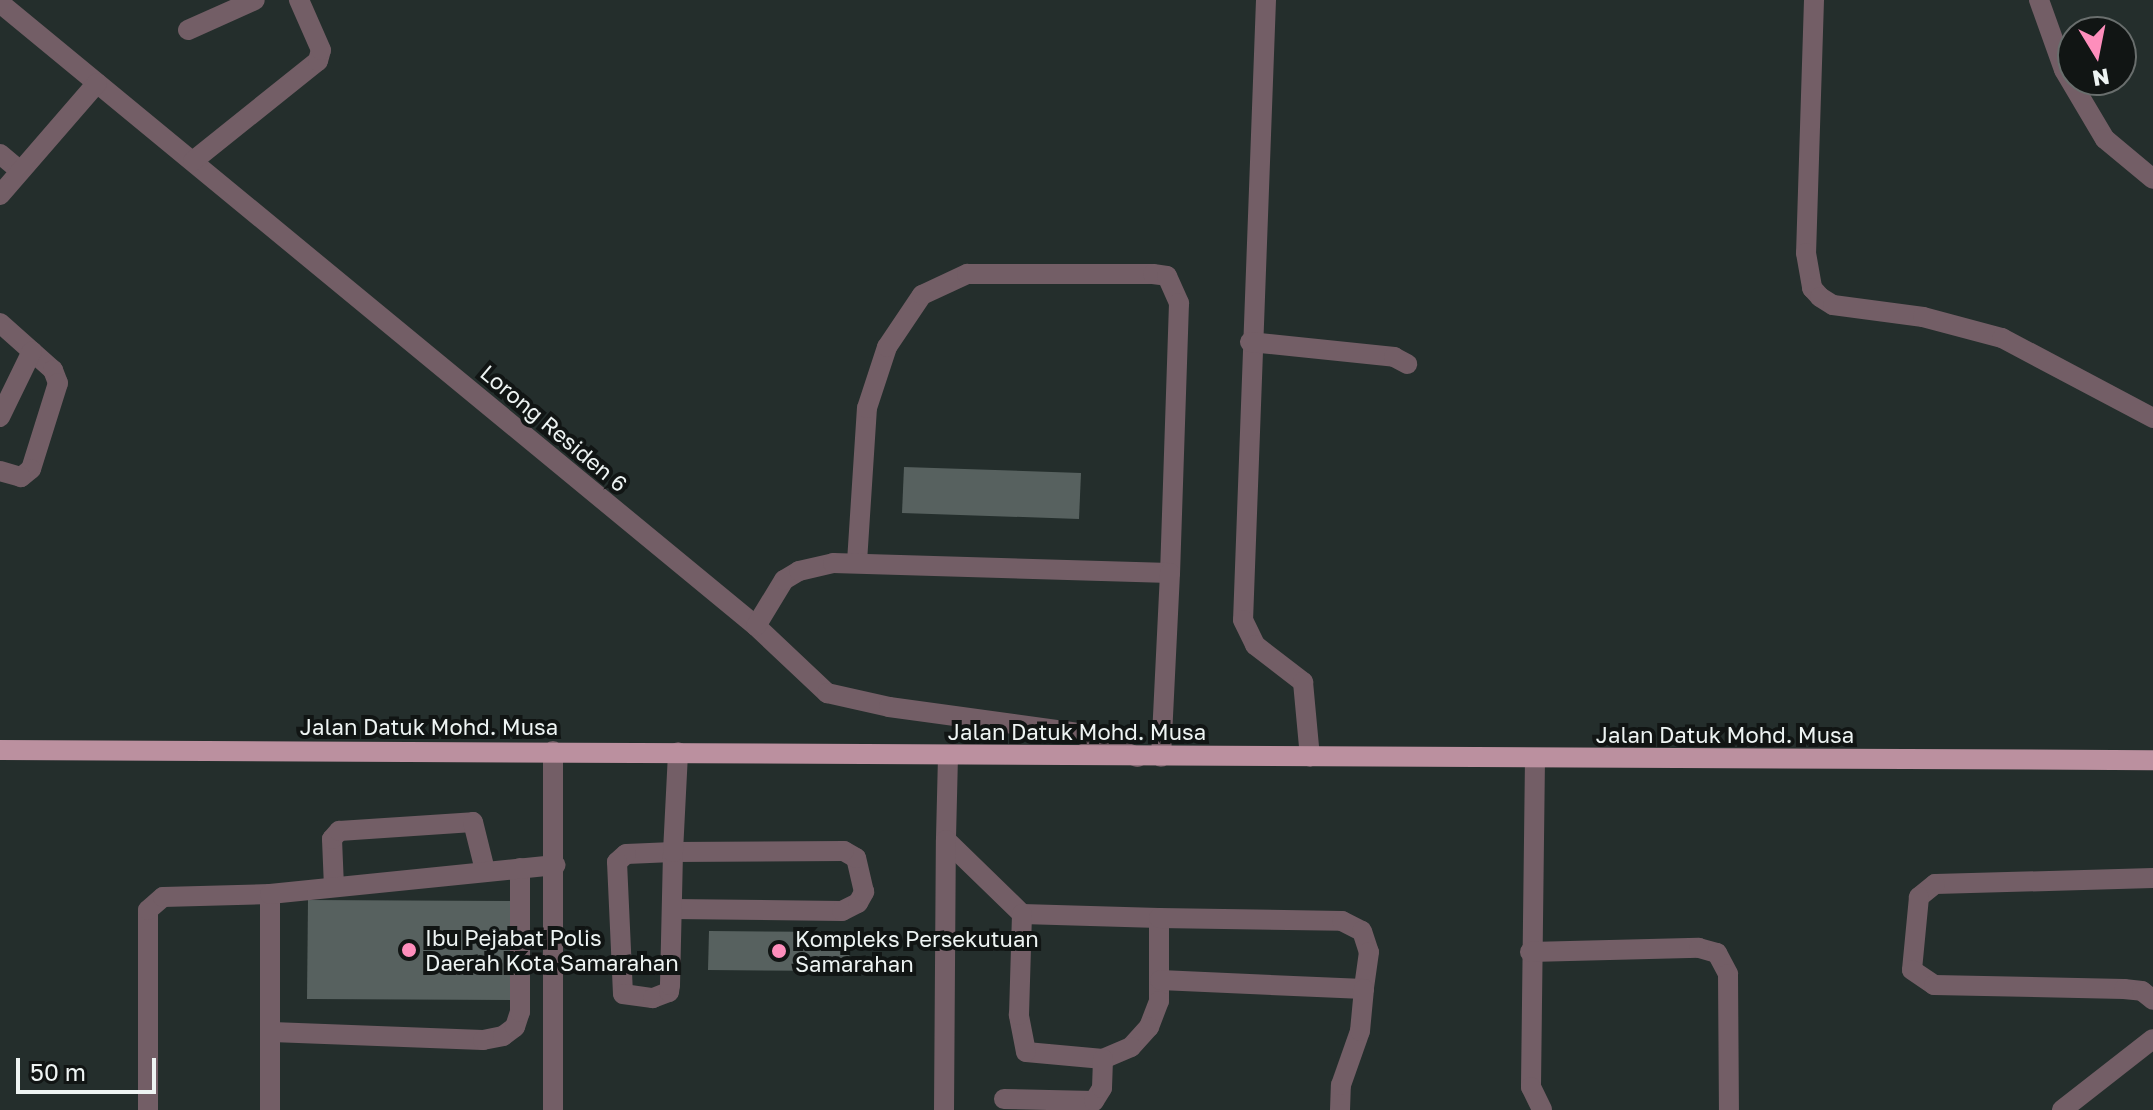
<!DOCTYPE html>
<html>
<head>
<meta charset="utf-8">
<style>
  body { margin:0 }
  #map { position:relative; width:2153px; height:1110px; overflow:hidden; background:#242e2c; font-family:"Golos Text",sans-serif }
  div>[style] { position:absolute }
  .building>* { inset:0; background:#57615f }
  .minor>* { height:20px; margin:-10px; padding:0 10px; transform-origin:10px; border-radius:10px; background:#735e66 }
  .major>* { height:20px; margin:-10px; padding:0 10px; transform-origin:10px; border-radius:10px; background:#bb909f }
  .dots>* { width:22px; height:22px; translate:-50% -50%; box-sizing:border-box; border:4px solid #111514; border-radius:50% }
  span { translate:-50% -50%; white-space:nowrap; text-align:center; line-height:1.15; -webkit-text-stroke:8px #111514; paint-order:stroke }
  .street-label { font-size:22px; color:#eef4f3 }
  .poi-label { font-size:22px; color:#eef4f3 }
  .left { translate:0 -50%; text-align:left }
  .north { position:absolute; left:2057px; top:16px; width:80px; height:80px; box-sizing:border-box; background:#111514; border:2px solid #696e6d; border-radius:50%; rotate:170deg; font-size:22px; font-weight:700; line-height:32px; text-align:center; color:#eef4f3 }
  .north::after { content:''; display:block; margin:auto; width:28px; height:36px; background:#fe8ebc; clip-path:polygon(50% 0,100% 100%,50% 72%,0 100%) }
  .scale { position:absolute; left:16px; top:1058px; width:140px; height:36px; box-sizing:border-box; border:4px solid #eef4f3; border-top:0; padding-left:10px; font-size:24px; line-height:28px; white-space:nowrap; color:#eef4f3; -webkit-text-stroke:6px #111514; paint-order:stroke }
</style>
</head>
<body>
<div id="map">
  <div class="building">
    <i style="clip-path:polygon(904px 467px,1081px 473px,1079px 519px,902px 513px)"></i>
    <i style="clip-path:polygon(308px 900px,511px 901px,510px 1000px,307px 999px)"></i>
    <i style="clip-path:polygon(709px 931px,850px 932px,849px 971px,708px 970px)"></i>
  </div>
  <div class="minor">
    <i style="left:1266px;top:0;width:620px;rotate:92.12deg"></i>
    <i style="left:1243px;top:620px;width:28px;rotate:64deg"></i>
    <i style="left:1255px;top:645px;width:61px;rotate:37.6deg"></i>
    <i style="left:1303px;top:682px;width:75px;rotate:84.7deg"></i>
    <i style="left:1814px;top:0;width:253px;rotate:91.8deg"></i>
    <i style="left:1806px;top:253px;width:36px;rotate:80deg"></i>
    <i style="left:1812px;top:288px;width:12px;rotate:48deg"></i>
    <i style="left:1820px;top:297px;width:15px;rotate:32deg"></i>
    <i style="left:1833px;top:305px;width:91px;rotate:7.6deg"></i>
    <i style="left:1923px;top:317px;width:82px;rotate:14.9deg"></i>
    <i style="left:2002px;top:338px;width:171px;rotate:27.9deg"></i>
    <i style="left:2039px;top:0;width:74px;rotate:70.3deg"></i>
    <i style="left:2064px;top:70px;width:80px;rotate:59.3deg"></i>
    <i style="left:2105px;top:139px;width:62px;rotate:39.8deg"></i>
    <i style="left:0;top:3px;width:980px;rotate:39.49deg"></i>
    <i style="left:756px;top:626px;width:98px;rotate:43.3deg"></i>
    <i style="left:827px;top:693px;width:64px;rotate:12.7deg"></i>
    <i style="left:889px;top:707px;width:191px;rotate:7.8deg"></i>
    <i style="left:1078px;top:733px;width:64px;rotate:22.1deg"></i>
    <i style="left:188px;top:30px;width:73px;rotate:-24.1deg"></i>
    <i style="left:0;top:154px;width:26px;rotate:40deg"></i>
    <i style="left:193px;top:161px;width:160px;rotate:-38.7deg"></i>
    <i style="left:318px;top:61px;width:11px;rotate:-75deg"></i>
    <i style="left:321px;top:50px;width:55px;rotate:-113.7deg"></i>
    <i style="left:0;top:195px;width:148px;rotate:-49.1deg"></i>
    <i style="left:0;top:323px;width:71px;rotate:41.6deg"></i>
    <i style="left:53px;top:370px;width:14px;rotate:69deg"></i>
    <i style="left:58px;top:383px;width:90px;rotate:107.4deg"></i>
    <i style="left:31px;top:469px;width:13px;rotate:141deg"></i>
    <i style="left:21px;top:477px;width:22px;rotate:-164deg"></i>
    <i style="left:1250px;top:342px;width:145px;rotate:5.9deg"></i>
    <i style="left:1394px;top:357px;width:15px;rotate:28deg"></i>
    <i style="left:0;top:417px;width:73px;rotate:-64.1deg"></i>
    <i style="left:857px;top:562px;width:154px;rotate:-86.3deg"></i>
    <i style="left:867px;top:408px;width:64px;rotate:-71.8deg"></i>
    <i style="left:887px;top:347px;width:63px;rotate:-56.1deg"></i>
    <i style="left:922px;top:295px;width:50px;rotate:-25deg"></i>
    <i style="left:967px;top:274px;width:186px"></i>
    <i style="left:1153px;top:274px;width:14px;rotate:8deg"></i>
    <i style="left:1167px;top:276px;width:30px;rotate:66deg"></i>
    <i style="left:1179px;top:303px;width:270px;rotate:91.9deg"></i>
    <i style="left:756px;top:626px;width:54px;rotate:-58.7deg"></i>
    <i style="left:784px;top:580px;width:17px;rotate:-31deg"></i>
    <i style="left:799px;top:571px;width:35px;rotate:-13deg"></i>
    <i style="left:833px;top:563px;width:337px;rotate:1.7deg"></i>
    <i style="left:1170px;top:573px;width:184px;rotate:92.8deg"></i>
    <i style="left:948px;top:756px;width:84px;rotate:91.4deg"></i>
    <i style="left:946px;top:840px;width:106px;rotate:44.2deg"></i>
    <i style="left:1022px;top:914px;width:137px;rotate:1.7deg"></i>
    <i style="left:1159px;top:918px;width:83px;rotate:90deg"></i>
    <i style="left:1159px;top:1001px;width:28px;rotate:111deg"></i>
    <i style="left:1149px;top:1027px;width:27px;rotate:132deg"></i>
    <i style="left:1131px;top:1047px;width:30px;rotate:157deg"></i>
    <i style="left:1103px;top:1059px;width:77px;rotate:-174.8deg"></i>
    <i style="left:1026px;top:1052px;width:38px;rotate:-101deg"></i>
    <i style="left:1019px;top:1015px;width:101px;rotate:-88.3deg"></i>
    <i style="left:1535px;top:758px;width:329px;rotate:90.7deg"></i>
    <i style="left:1531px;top:1087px;width:25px;rotate:64deg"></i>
    <i style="left:2153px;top:878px;width:218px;rotate:178.4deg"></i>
    <i style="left:1935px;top:884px;width:21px;rotate:141deg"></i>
    <i style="left:1919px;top:897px;width:73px;rotate:95.5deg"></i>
    <i style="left:1912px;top:970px;width:27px;rotate:34deg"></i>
    <i style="left:1934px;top:985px;width:190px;rotate:1.2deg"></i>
    <i style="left:2124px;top:989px;width:18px;rotate:6deg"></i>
    <i style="left:2142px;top:991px;width:14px;rotate:39deg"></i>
    <i style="left:334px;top:887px;width:48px;rotate:-92.4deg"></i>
    <i style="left:332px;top:839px;width:11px;rotate:-49deg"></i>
    <i style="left:339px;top:831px;width:134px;rotate:-3.8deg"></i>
    <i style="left:473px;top:822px;width:49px;rotate:76deg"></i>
    <i style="left:673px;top:909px;width:169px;rotate:0.7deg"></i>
    <i style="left:842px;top:911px;width:18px;rotate:-27deg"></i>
    <i style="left:858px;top:903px;width:13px;rotate:-61deg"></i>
    <i style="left:864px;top:892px;width:35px;rotate:-103deg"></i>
    <i style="left:856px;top:858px;width:14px;rotate:-150deg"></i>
    <i style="left:844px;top:851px;width:171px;rotate:179.7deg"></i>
    <i style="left:673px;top:852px;width:47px;rotate:177.6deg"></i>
    <i style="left:626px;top:854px;width:12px;rotate:138deg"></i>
    <i style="left:617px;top:862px;width:132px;rotate:87.4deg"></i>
    <i style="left:623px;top:994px;width:30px;rotate:8deg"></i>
    <i style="left:653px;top:998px;width:17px;rotate:-21deg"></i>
    <i style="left:669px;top:992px;width:7px;rotate:-82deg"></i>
    <i style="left:670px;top:985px;width:133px;rotate:-88.7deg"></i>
    <i style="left:673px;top:852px;width:100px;rotate:-87.1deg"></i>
    <i style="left:1159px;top:918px;width:183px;rotate:0.9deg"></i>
    <i style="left:1342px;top:921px;width:22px;rotate:27deg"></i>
    <i style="left:1362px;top:931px;width:22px;rotate:72deg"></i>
    <i style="left:1369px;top:952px;width:37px;rotate:98deg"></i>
    <i style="left:1364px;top:989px;width:204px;rotate:-177.5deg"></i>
    <i style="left:1530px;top:952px;width:169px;rotate:-1.4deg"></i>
    <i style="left:1699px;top:948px;width:19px;rotate:16deg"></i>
    <i style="left:1717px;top:953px;width:24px;rotate:62deg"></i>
    <i style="left:1728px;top:974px;width:136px;rotate:89.6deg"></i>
    <i style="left:272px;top:1032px;width:211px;rotate:2.2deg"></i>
    <i style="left:483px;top:1040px;width:20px;rotate:-11deg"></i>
    <i style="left:503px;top:1036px;width:15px;rotate:-37deg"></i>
    <i style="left:515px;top:1027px;width:16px;rotate:-72deg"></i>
    <i style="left:520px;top:1012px;width:144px;rotate:-90deg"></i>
    <i style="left:1004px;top:1099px;width:90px;rotate:1.3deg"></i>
    <i style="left:1094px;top:1101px;width:15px;rotate:-58deg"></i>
    <i style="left:1102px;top:1088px;width:29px;rotate:-88deg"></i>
    <i style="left:148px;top:1110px;width:200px;rotate:-90deg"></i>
    <i style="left:148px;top:910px;width:20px;rotate:-41deg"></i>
    <i style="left:163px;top:897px;width:107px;rotate:-1.6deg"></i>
    <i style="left:270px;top:1110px;width:216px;rotate:-90deg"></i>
    <i style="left:270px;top:894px;width:287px;rotate:-5.8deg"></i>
    <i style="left:553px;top:1110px;width:359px;rotate:-90deg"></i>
    <i style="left:944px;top:1110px;width:270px;rotate:-89.6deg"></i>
    <i style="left:1340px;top:1110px;width:25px;rotate:-88deg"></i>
    <i style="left:1341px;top:1085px;width:57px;rotate:-70.6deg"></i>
    <i style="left:1360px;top:1031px;width:42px;rotate:-84.6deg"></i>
    <i style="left:2062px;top:1110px;width:115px;rotate:-38deg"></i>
  </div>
  <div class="major">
    <i style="left:0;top:750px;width:2153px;rotate:0.27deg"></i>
  </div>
  <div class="dots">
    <i style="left:409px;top:950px;background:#fe8ebc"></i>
    <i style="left:779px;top:951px;background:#fe8ebc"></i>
  </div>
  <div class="street-label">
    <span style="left:554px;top:428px;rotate:40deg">Lorong Residen 6</span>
    <span style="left:429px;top:727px">Jalan Datuk Mohd. Musa</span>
    <span style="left:1077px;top:732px">Jalan Datuk Mohd. Musa</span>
    <span style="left:1725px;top:735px">Jalan Datuk Mohd. Musa</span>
  </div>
  <div class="poi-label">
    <span class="left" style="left:425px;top:950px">Ibu Pejabat Polis<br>Daerah Kota Samarahan</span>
    <span class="left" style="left:795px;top:951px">Kompleks Persekutuan<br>Samarahan</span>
  </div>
  <div class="north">N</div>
  <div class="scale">50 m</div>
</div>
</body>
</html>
